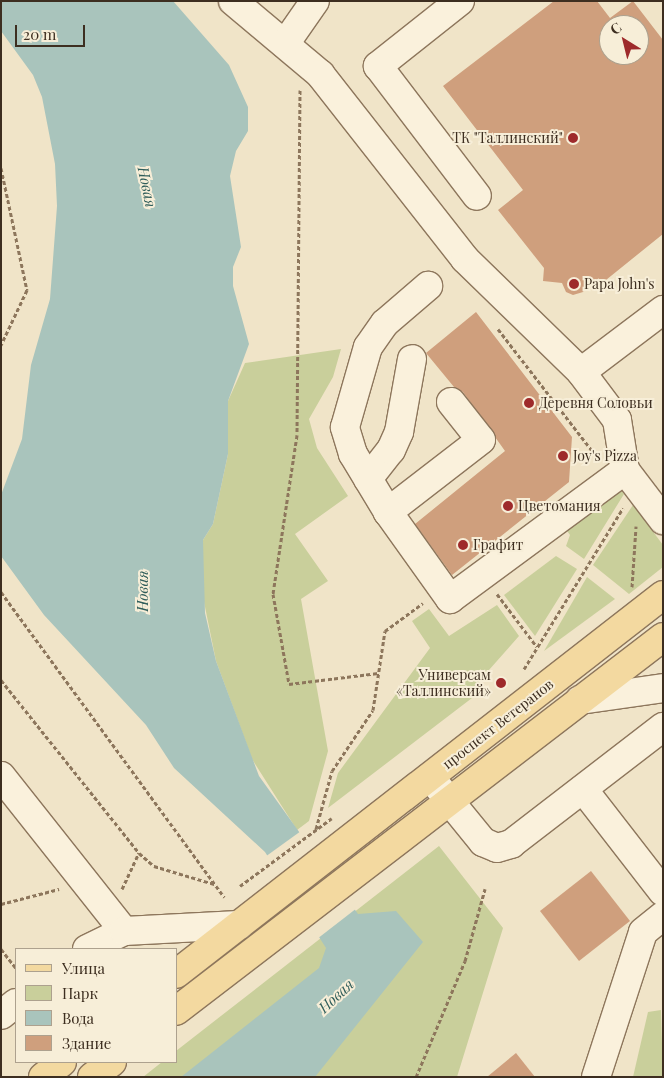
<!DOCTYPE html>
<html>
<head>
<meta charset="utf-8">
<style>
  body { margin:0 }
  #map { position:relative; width:664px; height:1078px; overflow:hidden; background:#f0e4c8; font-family:"Playfair Display",serif }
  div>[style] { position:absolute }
  .green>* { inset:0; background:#c9cf9b }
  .water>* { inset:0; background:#a9c4bc }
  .pier>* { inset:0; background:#f0e4c8 }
  .building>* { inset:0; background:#cf9f7d }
  .path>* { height:3px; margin-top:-1.5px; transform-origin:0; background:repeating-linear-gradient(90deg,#8d765c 0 4px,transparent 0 6.5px) }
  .roads { filter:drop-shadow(1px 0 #8d765c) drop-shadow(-1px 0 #8d765c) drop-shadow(0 1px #8d765c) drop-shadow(0 -1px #8d765c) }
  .minor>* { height:28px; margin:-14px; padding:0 14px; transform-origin:14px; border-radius:14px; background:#faf1dc }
  .major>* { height:28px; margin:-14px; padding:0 14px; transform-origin:14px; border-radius:14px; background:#f3d9a0 }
  .dots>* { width:14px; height:14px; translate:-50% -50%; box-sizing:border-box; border:2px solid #f7eed8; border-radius:50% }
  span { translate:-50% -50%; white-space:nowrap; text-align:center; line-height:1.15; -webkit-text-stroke:4px #f7eed8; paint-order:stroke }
  .poi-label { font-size:14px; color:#3d2e20 }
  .right { translate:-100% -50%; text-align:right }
  .left { translate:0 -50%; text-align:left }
  .street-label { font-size:14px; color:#3d2e20 }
  .water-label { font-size:15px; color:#2f5d5a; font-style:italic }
  .frame { position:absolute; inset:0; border:2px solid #3d2e20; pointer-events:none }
  .legend { position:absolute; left:15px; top:948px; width:162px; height:115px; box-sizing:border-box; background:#f7eed8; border:1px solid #ada18e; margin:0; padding:6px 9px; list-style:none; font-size:15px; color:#3d2e20 }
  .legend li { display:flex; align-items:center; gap:10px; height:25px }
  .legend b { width:25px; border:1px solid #ada18e }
  .north { position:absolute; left:599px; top:15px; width:50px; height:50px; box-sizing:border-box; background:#f7eed8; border:1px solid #ada18e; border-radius:50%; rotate:324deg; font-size:14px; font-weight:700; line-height:20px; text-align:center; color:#3d2e20 }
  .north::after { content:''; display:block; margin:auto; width:18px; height:22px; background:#9e2a2b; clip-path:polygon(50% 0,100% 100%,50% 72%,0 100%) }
  .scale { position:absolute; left:15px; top:25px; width:70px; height:22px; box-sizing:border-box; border:2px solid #3d2e20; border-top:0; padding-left:6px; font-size:15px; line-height:18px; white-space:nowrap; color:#3d2e20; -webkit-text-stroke:4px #f7eed8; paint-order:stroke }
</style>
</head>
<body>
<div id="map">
  <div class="green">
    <i style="clip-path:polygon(341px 349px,333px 377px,309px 419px,317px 448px,348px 496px,295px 534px,328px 581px,301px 599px,328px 751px,309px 821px,297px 830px,252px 759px,216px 661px,203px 597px,203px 540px,213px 524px,228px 454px,228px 401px,245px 363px)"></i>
    <i style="clip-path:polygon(615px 483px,624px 494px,584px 559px,566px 546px,570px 535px,562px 524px)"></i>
    <i style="clip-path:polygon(633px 505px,663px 545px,663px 567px,629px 594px,593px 565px)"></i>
    <i style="clip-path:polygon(556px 556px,577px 569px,535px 636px,504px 595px)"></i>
    <i style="clip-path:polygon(587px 577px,615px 599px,544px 651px)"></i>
    <i style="clip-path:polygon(497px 605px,519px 636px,481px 679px,472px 698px,328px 808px,338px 773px,430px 648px,412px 621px,429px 609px,449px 636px)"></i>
    <i style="clip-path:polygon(439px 846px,503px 928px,457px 1077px,143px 1077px,162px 1062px,176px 1062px,176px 1051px)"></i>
    <i style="clip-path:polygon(661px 1010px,663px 1077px,633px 1077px,648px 1012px)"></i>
  </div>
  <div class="water">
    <i style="clip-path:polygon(1px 1px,173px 1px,229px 65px,248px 107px,248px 131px,236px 151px,230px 176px,241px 247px,233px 267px,233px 286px,249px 344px,228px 401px,228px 454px,213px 524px,203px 540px,205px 613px,216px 661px,259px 776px,358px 914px,396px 911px,423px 942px,315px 1077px,181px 1077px,319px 968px,326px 948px,265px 852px,174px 768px,146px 725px,44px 615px,1px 556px,1px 495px,22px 439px,31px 365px,50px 299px,57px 206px,55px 164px,42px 97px,33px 75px,1px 31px)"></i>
  </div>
  <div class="pier">
    <i style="clip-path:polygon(301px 831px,357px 908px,317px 939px,265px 857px)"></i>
  </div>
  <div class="building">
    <i style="clip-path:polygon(evenodd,554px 1px,597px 1px,610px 18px,633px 1px,663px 40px,663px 234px,601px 284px,588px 284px,583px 292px,573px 295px,566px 292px,562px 283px,543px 281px,544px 268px,498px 210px,523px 190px,443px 86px,554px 1px,609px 25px,639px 25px,639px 55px,609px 55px,609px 25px)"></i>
    <i style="clip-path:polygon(476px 312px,572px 437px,569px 482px,452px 575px,415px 524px,505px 451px,463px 392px,454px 387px,426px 353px)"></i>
    <i style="clip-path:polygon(591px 871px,630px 921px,579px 961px,540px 911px)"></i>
    <i style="clip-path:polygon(516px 1053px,535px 1077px,487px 1077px)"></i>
  </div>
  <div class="path">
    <i style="left:300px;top:90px;width:345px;rotate:90.5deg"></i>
    <i style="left:297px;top:435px;width:161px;rotate:98.6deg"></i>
    <i style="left:273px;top:594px;width:91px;rotate:79.9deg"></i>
    <i style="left:289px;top:684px;width:90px;rotate:-7deg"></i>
    <i style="left:1px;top:168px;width:125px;rotate:78deg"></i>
    <i style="left:27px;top:290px;width:61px;rotate:115.3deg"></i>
    <i style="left:498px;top:329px;width:162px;rotate:52.3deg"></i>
    <i style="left:632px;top:587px;width:61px;rotate:-86.2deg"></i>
    <i style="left:1px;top:592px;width:378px;rotate:53.8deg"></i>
    <i style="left:497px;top:594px;width:66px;rotate:53deg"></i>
    <i style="left:524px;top:669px;width:189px;rotate:-58.4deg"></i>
    <i style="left:1px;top:680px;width:221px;rotate:51.4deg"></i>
    <i style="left:139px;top:853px;width:20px;rotate:41deg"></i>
    <i style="left:154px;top:866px;width:63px;rotate:16.7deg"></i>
    <i style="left:316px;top:829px;width:60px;rotate:-74.6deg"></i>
    <i style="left:332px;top:771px;width:73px;rotate:-56.1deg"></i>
    <i style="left:373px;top:710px;width:80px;rotate:-81.4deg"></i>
    <i style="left:385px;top:631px;width:47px;rotate:-36.4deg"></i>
    <i style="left:240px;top:886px;width:114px;rotate:-36.5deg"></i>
    <i style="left:122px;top:889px;width:40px;rotate:-65deg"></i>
    <i style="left:1px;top:904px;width:60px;rotate:-14.5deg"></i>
    <i style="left:1px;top:949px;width:24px;rotate:52deg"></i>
    <i style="left:416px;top:1077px;width:126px;rotate:-67.1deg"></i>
    <i style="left:465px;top:961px;width:75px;rotate:-74.5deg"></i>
  </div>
  <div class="roads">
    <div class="minor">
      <i style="left:233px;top:1px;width:114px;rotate:40deg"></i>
      <i style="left:320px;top:74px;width:235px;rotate:51.9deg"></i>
      <i style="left:465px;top:259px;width:162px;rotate:44.2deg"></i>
      <i style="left:581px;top:372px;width:60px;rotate:53.1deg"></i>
      <i style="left:617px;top:420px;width:51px;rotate:80.9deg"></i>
      <i style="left:625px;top:470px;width:63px;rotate:52.8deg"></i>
      <i style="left:460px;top:1px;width:105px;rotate:141.6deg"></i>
      <i style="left:378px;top:66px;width:163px;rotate:52.7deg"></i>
      <i style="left:285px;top:44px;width:52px;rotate:-55.1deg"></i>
      <i style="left:581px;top:372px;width:103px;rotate:-37.1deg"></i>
      <i style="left:451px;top:402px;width:48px;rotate:51.7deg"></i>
      <i style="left:481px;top:440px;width:118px;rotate:142.3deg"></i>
      <i style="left:388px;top:512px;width:107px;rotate:54.5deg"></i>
      <i style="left:450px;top:599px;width:217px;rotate:-36.4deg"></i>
      <i style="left:368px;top:479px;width:37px;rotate:-52deg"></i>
      <i style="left:391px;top:450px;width:20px;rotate:-66deg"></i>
      <i style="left:399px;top:432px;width:74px;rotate:-79.9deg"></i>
      <i style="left:388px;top:512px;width:68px;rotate:-121.1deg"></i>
      <i style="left:353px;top:454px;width:28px;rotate:-107deg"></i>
      <i style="left:345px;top:427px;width:83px;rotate:-74deg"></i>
      <i style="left:368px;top:347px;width:29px;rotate:-55deg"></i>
      <i style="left:385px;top:323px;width:57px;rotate:-40.7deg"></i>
      <i style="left:580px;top:700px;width:84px;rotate:-8.2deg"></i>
      <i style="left:1px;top:776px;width:198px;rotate:51.6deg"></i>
      <i style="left:430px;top:777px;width:84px;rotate:50.8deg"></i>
      <i style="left:483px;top:842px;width:15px;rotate:23deg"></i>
      <i style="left:497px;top:848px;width:15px;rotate:-16deg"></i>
      <i style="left:511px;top:844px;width:192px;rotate:-37.6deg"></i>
      <i style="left:583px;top:789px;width:130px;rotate:52.2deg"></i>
      <i style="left:87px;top:949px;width:41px;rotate:-25.9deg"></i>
      <i style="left:124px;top:931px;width:115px;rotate:-3deg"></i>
      <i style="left:1px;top:1015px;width:19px;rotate:-39deg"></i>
      <i style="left:596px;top:1077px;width:152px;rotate:-72deg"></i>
      <i style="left:643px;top:932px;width:26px;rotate:-39deg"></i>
    </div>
    <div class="major">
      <i style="left:176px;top:974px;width:617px;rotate:-37.89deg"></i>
      <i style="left:176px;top:1011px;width:614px;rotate:-37.52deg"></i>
      <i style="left:43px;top:1077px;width:24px;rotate:-38deg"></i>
      <i style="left:92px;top:1077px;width:25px;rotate:-37deg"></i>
    </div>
  </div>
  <div class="dots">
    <i style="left:573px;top:138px;background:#9e2a2b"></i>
    <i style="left:574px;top:284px;background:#9e2a2b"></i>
    <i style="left:529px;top:403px;background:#9e2a2b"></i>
    <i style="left:563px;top:456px;background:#9e2a2b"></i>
    <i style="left:508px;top:506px;background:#9e2a2b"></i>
    <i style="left:463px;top:545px;background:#9e2a2b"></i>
    <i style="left:501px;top:683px;background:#9e2a2b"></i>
  </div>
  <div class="poi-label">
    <span class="right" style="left:563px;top:138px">ТК "Таллинский"</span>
    <span class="left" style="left:584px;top:284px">Papa John's</span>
    <span class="left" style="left:539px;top:403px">Деревня Соловьи</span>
    <span class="left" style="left:573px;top:456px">Joy's Pizza</span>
    <span class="left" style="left:518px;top:506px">Цветомания</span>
    <span class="left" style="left:473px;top:545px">Графит</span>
    <span class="right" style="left:491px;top:683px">Универсам<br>«Таллинский»</span>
  </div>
  <div class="street-label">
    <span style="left:498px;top:724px;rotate:-38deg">проспект Ветеранов</span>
  </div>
  <div class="water-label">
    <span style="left:147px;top:187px;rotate:78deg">Новая</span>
    <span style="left:143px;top:591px;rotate:-90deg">Новая</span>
    <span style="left:336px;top:996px;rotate:-43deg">Новая</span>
  </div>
  <div class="frame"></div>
  <ul class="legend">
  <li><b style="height:6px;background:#f3d9a0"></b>Улица</li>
  <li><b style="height:14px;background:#c9cf9b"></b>Парк</li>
  <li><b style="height:14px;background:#a9c4bc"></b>Вода</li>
  <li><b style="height:14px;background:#cf9f7d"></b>Здание</li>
  </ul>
  <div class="north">С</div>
  <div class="scale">20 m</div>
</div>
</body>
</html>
